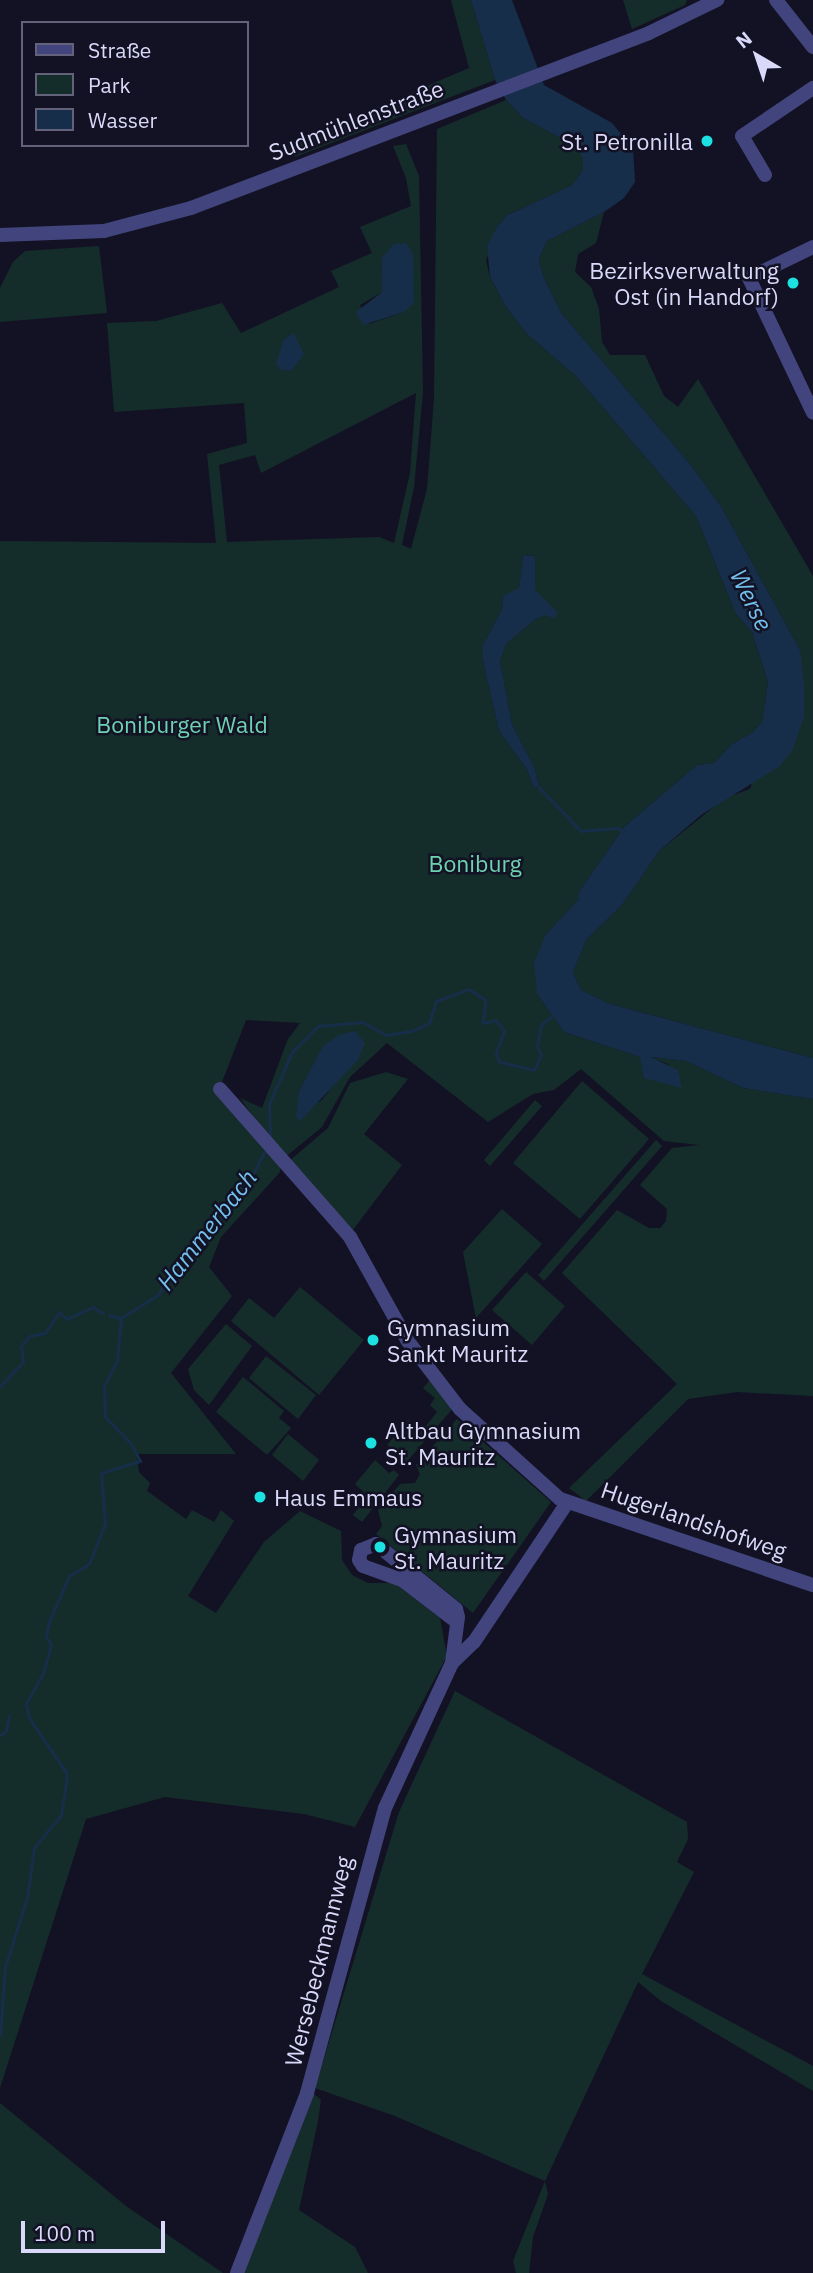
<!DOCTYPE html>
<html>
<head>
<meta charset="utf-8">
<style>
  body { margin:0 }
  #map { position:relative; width:813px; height:2273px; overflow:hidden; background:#131224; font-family:"IBM Plex Sans",sans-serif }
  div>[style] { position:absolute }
  .green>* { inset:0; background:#152d2a }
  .water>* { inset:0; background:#162e49 }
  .stream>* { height:2.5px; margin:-1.25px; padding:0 1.25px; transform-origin:1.25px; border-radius:1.25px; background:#162e49 }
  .minor>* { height:14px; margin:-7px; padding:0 7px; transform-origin:7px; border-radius:7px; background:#42457d }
  .dots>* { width:19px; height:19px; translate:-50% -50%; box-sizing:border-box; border:4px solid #131224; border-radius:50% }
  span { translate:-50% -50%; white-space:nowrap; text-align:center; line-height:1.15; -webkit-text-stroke:5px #131224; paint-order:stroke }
  .street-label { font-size:23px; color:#dad9fa }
  .poi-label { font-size:23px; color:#dad9fa }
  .right { translate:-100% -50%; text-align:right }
  .left { translate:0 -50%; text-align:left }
  .park-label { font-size:23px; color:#6dd2b0 }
  .water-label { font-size:24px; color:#73c0ee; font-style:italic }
  .legend { position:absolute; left:21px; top:21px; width:228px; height:126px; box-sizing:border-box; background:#131224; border:2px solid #63627a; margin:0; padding:9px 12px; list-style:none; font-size:21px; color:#dad9fa }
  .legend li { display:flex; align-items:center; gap:14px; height:35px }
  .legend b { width:35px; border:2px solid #63627a }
  .north { position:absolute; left:722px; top:21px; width:70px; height:70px; -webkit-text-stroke:5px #131224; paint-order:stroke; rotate:321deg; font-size:19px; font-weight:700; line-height:28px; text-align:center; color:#dad9fa }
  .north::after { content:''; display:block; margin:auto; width:24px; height:32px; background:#dad9fa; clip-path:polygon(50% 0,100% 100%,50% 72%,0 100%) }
  .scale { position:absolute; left:21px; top:2221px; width:144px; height:32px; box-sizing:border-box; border:4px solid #dad9fa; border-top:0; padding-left:9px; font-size:21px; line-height:24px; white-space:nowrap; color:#dad9fa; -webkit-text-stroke:5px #131224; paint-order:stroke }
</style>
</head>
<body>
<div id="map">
  <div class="green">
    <i style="clip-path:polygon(451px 0,471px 0,495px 80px,295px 157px,287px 146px,469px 68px)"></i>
    <i style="clip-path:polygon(623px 0,687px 0,685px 5px,632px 29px)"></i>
    <i style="clip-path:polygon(evenodd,506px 100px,523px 118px,574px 145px,583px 157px,583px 170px,572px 185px,506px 216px,497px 227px,486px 261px,490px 277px,506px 307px,527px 334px,576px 376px,696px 516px,736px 614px,752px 632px,768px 682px,762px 722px,752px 733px,732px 744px,714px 763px,697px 765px,624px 827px,579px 892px,579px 899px,546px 934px,537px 994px,564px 1032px,640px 1057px,681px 1082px,668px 1064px,651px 1057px,686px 1061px,743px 1088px,813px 1099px,813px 1396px,737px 1392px,688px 1399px,586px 1501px,569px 1488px,677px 1384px,562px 1273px,617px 1210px,649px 1228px,660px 1228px,666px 1221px,667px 1209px,640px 1185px,672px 1148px,699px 1145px,664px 1141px,581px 1069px,554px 1090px,533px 1094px,488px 1122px,387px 1043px,350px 1077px,322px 1127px,284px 1158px,240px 1098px,262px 1108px,288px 1039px,300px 1023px,246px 1020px,222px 1082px,281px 1164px,280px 1172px,221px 1237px,209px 1267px,232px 1296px,171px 1373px,236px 1454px,137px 1454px,139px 1472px,150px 1483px,147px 1491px,186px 1519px,192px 1510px,214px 1522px,221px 1510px,234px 1521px,188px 1596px,216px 1613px,264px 1542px,300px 1511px,341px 1531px,342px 1560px,352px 1575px,368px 1583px,394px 1583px,440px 1618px,447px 1656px,355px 1827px,304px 1814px,165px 1797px,86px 1819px,0 2088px,0 541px,216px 543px,207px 454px,247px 443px,244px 403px,114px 412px,107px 323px,156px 321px,222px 303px,241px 333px,339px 287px,331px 271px,372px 253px,360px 227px,411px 206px,406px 178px,393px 146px,406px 144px,419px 176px,423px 392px,414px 487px,402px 545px,411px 549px,427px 489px,434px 399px,437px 129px,506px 100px,380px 269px,404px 312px,369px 324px,360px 305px,382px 292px,385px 280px,380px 269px,506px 100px,416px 393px,410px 473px,394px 543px,379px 537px,227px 542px,219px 465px,255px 455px,261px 473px,416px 393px,506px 100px,523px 555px,535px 556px,535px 590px,555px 619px,545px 614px,536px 619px,506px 644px,500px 661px,512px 724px,535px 769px,539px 787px,534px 788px,526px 768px,499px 731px,483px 661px,483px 645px,502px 609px,503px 596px,519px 589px,523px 555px,506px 100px,324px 1046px,347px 1068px,321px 1101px,312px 1104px,299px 1098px,299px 1091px,324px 1046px)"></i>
    <i style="clip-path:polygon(604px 212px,596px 243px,578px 254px,575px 272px,591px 287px,599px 309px,602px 342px,610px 355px,645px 355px,664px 396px,678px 407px,698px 379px,813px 576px,813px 1058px,610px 1004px,581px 990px,573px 973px,586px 940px,622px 905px,659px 851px,725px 798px,750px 789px,800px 650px,722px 508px,690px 464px,562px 314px,543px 276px,539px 259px,547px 241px)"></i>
    <i style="clip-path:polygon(99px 246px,107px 313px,0 322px,0 288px,13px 262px,25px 251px)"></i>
    <i style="clip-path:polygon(386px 1072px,408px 1079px,364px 1134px,402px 1165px,349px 1235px,288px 1162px,328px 1128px,350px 1083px)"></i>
    <i style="clip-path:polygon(582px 1081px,649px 1139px,580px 1219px,513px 1163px)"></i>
    <i style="clip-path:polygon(535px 1100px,542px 1106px,490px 1166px,484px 1160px)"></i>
    <i style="clip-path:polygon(656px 1140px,662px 1146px,544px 1281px,538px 1275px)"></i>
    <i style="clip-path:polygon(502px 1209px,542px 1244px,476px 1318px,463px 1252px)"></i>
    <i style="clip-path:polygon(526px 1272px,565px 1306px,532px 1345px,492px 1310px)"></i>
    <i style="clip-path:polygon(300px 1287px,364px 1340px,319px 1395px,231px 1321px,249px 1298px,274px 1318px)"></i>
    <i style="clip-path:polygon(226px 1324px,252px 1346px,209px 1405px,194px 1390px,188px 1369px)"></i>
    <i style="clip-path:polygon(266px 1356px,316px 1395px,298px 1419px,249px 1378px)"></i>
    <i style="clip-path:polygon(243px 1377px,284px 1411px,279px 1418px,291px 1428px,267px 1455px,216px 1412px)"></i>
    <i style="clip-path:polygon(431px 1379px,454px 1407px,403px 1466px,403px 1455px,387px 1445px,408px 1420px,422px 1431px,437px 1412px,430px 1405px,435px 1398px,423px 1388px)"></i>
    <i style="clip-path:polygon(457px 1419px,551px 1502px,473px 1613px,376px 1534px,382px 1526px,378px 1510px,400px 1484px,415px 1483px,420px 1474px,416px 1465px)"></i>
    <i style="clip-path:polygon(288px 1434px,319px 1460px,303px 1481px,272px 1455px)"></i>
    <i style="clip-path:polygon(375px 1460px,389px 1473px,394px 1470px,399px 1475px,362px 1522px,353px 1515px,368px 1496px,355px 1484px)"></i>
    <i style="clip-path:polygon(455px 1691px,687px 1822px,688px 1839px,677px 1862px,694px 1872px,642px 1974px,813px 2066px,813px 2091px,661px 2001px,638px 1982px,545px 2181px,548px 2194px,533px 2237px,529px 2273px,516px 2273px,513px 2261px,545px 2181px,395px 2116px,315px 2088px,399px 1812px)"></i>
    <i style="clip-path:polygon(314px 2094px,321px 2100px,318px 2121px,299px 2210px,355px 2247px,368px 2273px,238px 2273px)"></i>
    <i style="clip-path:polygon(0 2103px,126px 2206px,223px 2273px,0 2273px)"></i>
  </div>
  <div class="water">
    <i style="clip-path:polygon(471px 0,512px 0,544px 85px,612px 123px,633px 149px,635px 182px,624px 198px,604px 212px,547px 241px,539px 259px,543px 276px,562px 314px,690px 464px,722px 508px,800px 650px,804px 684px,804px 717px,793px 749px,780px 766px,701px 815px,659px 851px,622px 905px,586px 940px,573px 973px,581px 990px,610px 1004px,813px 1058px,813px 1099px,743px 1088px,686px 1061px,651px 1057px,678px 1070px,682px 1088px,644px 1078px,640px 1057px,564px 1032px,537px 994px,534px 963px,546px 934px,579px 899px,579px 892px,624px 827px,697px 765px,714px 763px,732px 744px,752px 733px,762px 722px,768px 682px,752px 632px,736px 614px,696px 516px,576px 376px,527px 334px,506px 307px,490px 277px,487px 246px,497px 227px,506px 216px,572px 185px,583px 170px,583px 158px,574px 145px,523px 118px,506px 100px,495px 80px)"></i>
    <i style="clip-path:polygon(406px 243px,413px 254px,414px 303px,404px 312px,363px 325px,356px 312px,382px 292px,382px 258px,394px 244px)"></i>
    <i style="clip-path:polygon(294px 333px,304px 354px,292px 370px,281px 370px,276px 364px,284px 339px)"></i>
    <i style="clip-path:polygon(523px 555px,535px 556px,535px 590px,557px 612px,555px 619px,545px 615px,536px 619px,506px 644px,500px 661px,512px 724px,535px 769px,539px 787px,534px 788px,526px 768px,499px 731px,483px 661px,483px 645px,502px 609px,503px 596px,519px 588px)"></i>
    <i style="clip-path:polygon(355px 1031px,365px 1043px,358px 1060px,300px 1121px,296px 1117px,299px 1091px,323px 1046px,339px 1035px)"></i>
  </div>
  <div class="stream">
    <i style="left:539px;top:787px;width:61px;rotate:46.3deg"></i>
    <i style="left:581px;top:831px;width:37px;rotate:-5deg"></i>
    <i style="left:618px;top:828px;width:7px;rotate:34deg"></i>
    <i style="left:270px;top:1135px;width:31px;rotate:-92deg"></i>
    <i style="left:269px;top:1104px;width:57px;rotate:-66.1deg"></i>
    <i style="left:292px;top:1052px;width:37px;rotate:-45deg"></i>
    <i style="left:318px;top:1026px;width:45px;rotate:-5.1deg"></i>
    <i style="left:363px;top:1022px;width:26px;rotate:29deg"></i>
    <i style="left:386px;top:1035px;width:26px;rotate:-9deg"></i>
    <i style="left:412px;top:1031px;width:19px;rotate:-25deg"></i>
    <i style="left:429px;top:1023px;width:23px;rotate:-72deg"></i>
    <i style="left:436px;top:1001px;width:35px;rotate:-20deg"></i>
    <i style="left:469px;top:989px;width:20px;rotate:33deg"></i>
    <i style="left:486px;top:1000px;width:23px;rotate:97deg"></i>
    <i style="left:483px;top:1023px;width:13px;rotate:-13deg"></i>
    <i style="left:496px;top:1020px;width:14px;rotate:51deg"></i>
    <i style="left:505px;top:1031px;width:24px;rotate:112deg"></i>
    <i style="left:496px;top:1053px;width:10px;rotate:66deg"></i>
    <i style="left:500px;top:1062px;width:35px;rotate:13deg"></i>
    <i style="left:534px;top:1070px;width:17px;rotate:-65deg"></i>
    <i style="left:541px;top:1055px;width:9px;rotate:-117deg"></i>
    <i style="left:537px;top:1047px;width:22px;rotate:-80deg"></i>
    <i style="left:541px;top:1025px;width:14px;rotate:-39deg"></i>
    <i style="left:109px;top:1315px;width:11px;rotate:15deg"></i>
    <i style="left:0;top:1386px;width:33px;rotate:-46deg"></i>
    <i style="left:23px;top:1362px;width:16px;rotate:-97deg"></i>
    <i style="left:21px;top:1346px;width:13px;rotate:-48deg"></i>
    <i style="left:30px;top:1336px;width:15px;rotate:-11deg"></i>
    <i style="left:45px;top:1333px;width:25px;rotate:-56deg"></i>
    <i style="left:59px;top:1312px;width:11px;rotate:41deg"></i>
    <i style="left:67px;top:1319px;width:29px;rotate:-25deg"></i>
    <i style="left:93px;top:1307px;width:12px;rotate:31deg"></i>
    <i style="left:0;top:1735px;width:7px;rotate:-34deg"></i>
    <i style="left:6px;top:1731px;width:15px;rotate:-79deg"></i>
    <i style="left:0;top:2035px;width:68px;rotate:-85.8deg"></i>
    <i style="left:5px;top:1967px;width:72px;rotate:-72.3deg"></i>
    <i style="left:27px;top:1898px;width:50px;rotate:-82deg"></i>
    <i style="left:34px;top:1848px;width:43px;rotate:-50.7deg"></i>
    <i style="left:61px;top:1815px;width:33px;rotate:-81deg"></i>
    <i style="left:66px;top:1782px;width:8px;rotate:-83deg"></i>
    <i style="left:67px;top:1774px;width:68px;rotate:-124.2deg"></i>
    <i style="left:29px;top:1718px;width:14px;rotate:-102deg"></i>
    <i style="left:26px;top:1704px;width:35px;rotate:-61deg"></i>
    <i style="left:43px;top:1673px;width:29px;rotate:-74deg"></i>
    <i style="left:51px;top:1645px;width:9px;rotate:-122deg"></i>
    <i style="left:46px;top:1637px;width:15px;rotate:-79deg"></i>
    <i style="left:49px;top:1622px;width:50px;rotate:-66.5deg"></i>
    <i style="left:69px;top:1576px;width:23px;rotate:-31deg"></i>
    <i style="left:89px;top:1564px;width:43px;rotate:-68.2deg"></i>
    <i style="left:105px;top:1524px;width:51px;rotate:-94.5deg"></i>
    <i style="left:101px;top:1473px;width:41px;rotate:-17.1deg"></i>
    <i style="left:140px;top:1461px;width:19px;rotate:-118deg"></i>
    <i style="left:131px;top:1444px;width:37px;rotate:-134deg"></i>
    <i style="left:105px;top:1417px;width:31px;rotate:-92deg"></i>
    <i style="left:104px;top:1386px;width:28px;rotate:-63deg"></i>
    <i style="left:117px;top:1361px;width:43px;rotate:-84.7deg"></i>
    <i style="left:121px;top:1318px;width:45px;rotate:-32.3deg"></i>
    <i style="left:159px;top:1294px;width:20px;rotate:-66deg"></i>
    <i style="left:167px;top:1276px;width:98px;rotate:-47.1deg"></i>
    <i style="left:234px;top:1204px;width:11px;rotate:-85deg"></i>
    <i style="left:235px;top:1193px;width:22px;rotate:-43deg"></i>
    <i style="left:251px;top:1178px;width:29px;rotate:-63deg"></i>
  </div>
  <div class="minor">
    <i style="left:776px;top:0;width:60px;rotate:51.8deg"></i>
    <i style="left:765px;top:175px;width:45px;rotate:-120.5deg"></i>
    <i style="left:742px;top:136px;width:86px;rotate:-34.1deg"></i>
    <i style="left:0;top:235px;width:104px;rotate:-2.2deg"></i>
    <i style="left:104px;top:231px;width:90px;rotate:-14.8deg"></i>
    <i style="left:191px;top:208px;width:490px;rotate:-20.9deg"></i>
    <i style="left:649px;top:33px;width:76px;rotate:-25.9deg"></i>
    <i style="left:813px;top:247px;width:71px;rotate:154.2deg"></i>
    <i style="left:749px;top:278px;width:149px;rotate:64.6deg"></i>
    <i style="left:220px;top:1089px;width:197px;rotate:48.7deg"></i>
    <i style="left:350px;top:1237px;width:118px;rotate:61deg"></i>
    <i style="left:407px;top:1340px;width:87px;rotate:52.5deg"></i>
    <i style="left:460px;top:1409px;width:135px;rotate:42deg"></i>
    <i style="left:560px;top:1499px;width:267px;rotate:18.8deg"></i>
    <i style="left:452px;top:1663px;width:46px;rotate:-82.6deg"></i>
    <i style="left:458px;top:1617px;width:8px;rotate:-104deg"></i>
    <i style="left:456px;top:1609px;width:103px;rotate:-140.9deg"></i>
    <i style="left:376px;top:1544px;width:16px;rotate:158deg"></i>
    <i style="left:361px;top:1550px;width:10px;rotate:101deg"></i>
    <i style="left:359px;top:1560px;width:7px;rotate:56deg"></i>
    <i style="left:363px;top:1566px;width:41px;rotate:19.7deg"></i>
    <i style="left:402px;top:1580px;width:69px;rotate:37.4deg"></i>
    <i style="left:237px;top:2273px;width:193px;rotate:-68.7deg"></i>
    <i style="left:307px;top:2093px;width:295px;rotate:-74.7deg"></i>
    <i style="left:385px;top:1808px;width:160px;rotate:-65.2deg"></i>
    <i style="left:452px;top:1663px;width:30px;rotate:-44deg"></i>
    <i style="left:474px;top:1642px;width:167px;rotate:-56.2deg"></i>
  </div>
  <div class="dots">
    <i style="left:707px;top:141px;background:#1ce1e3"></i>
    <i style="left:793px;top:283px;background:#1ce1e3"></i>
    <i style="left:373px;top:1340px;background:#1ce1e3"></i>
    <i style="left:371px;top:1443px;background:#1ce1e3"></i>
    <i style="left:260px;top:1497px;background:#1ce1e3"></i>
    <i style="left:380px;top:1547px;background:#1ce1e3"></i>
  </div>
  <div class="street-label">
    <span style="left:356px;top:120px;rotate:-21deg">Sudmühlenstraße</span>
    <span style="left:694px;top:1520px;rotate:19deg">Hugerlandshofweg</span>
    <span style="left:318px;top:1961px;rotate:-76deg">Wersebeckmannweg</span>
  </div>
  <div class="poi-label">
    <span class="right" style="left:693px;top:141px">St. Petronilla</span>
    <span class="right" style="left:779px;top:283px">Bezirksverwaltung<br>Ost (in Handorf)</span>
    <span class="left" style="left:387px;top:1340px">Gymnasium<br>Sankt Mauritz</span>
    <span class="left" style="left:385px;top:1443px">Altbau Gymnasium<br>St. Mauritz</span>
    <span class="left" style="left:274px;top:1497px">Haus Emmaus</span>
    <span class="left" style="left:394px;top:1547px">Gymnasium<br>St. Mauritz</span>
  </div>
  <div class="park-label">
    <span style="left:182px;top:724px">Boniburger Wald</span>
    <span style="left:475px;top:863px">Boniburg</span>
  </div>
  <div class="water-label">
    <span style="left:751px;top:600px;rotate:64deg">Werse</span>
    <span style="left:207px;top:1230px;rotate:-52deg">Hammerbach</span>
  </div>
  <ul class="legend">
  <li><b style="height:9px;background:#42457d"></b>Straße</li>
  <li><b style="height:19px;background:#152d2a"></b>Park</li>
  <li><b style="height:19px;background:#162e49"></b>Wasser</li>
  </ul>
  <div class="north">N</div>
  <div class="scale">100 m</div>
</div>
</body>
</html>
